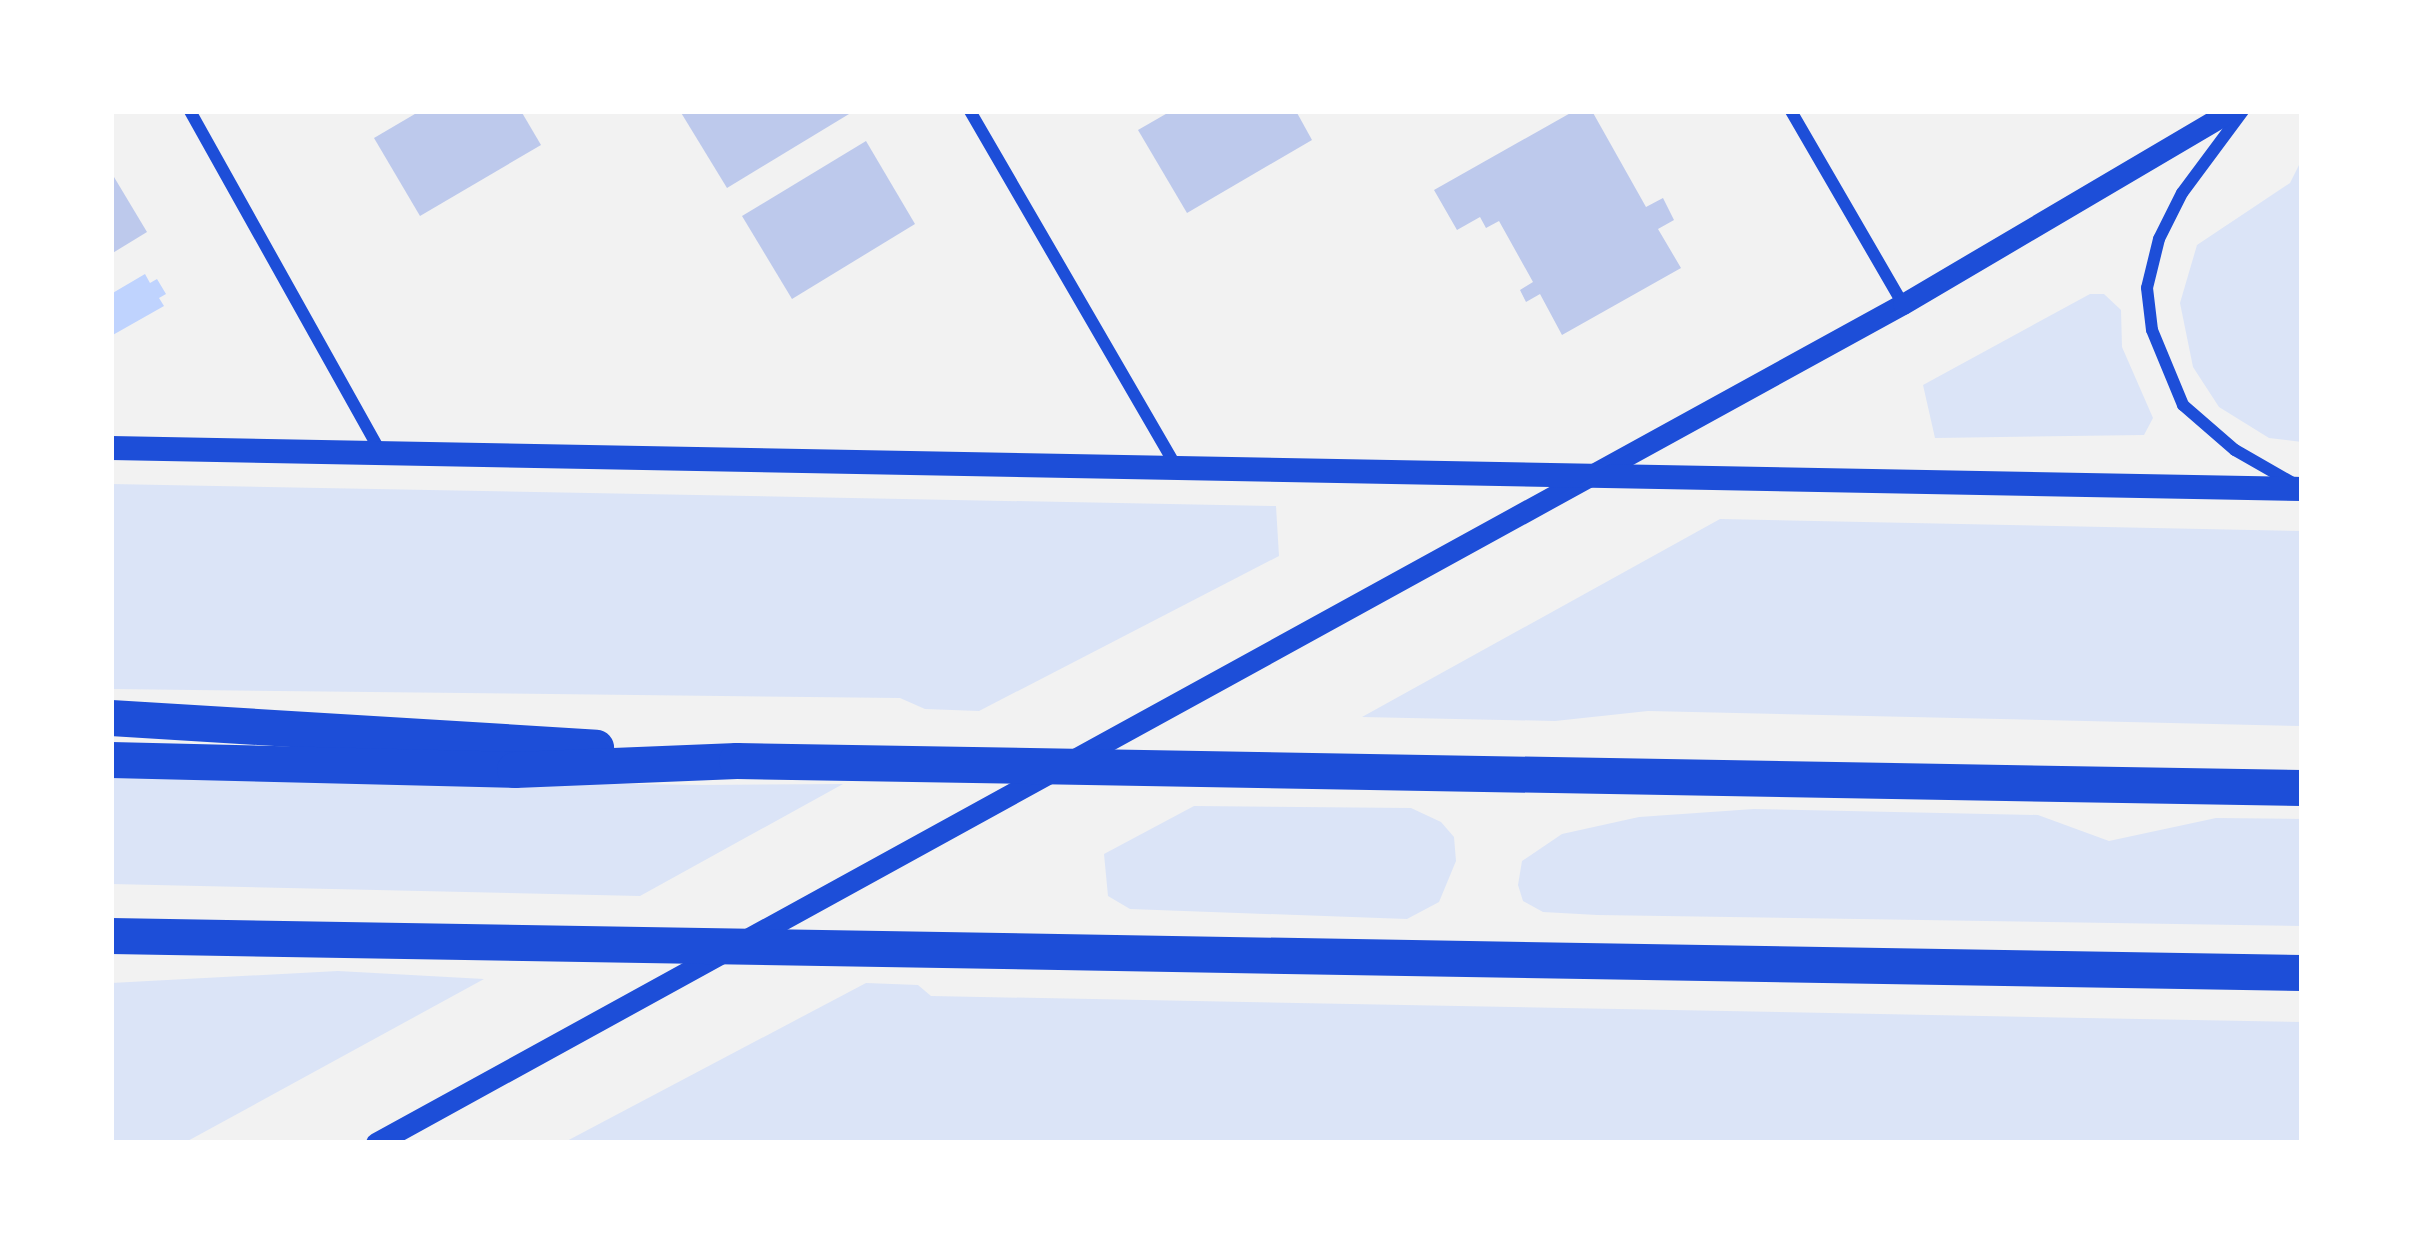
<!DOCTYPE html>
<html>
<head>
<meta charset="utf-8">
<style>
  body { margin:0 }
  #map { position:relative; width:2413px; height:1254px; overflow:hidden; background:#f2f2f2; font-family:"Work Sans",sans-serif }
  div>[style] { position:absolute }
  .green>* { inset:0; background:#dbe4f7 }
  .water>* { inset:0; background:#bfd3fe }
  .building>* { inset:0; background:#bdc9ec }
  .minor>* { height:12px; margin:-6px; padding:0 6px; transform-origin:6px; border-radius:6px; background:#1d4ed8 }
  .tertiary>* { height:21px; margin:-10.5px; padding:0 10.5px; transform-origin:10.5px; border-radius:10.5px; background:#1d4ed8 }
  .secondary>* { height:24px; margin:-12px; padding:0 12px; transform-origin:12px; border-radius:12px; background:#1d4ed8 }
  .motorway>* { height:36px; margin:-18px; padding:0 18px; transform-origin:18px; border-radius:18px; background:#1d4ed8 }
  span { translate:-50% -50%; white-space:nowrap; text-align:center; line-height:1.15; -webkit-text-stroke:9px #fff; paint-order:stroke }
  .frame { position:absolute; inset:0; border:114px solid #fff; pointer-events:none }
</style>
</head>
<body>
<div id="map">
  <div class="green">
    <i style="clip-path:polygon(2302px 159px,2302px 442px,2269px 438px,2219px 407px,2193px 367px,2180px 303px,2197px 245px,2290px 183px)"></i>
    <i style="clip-path:polygon(2090px 294px,2104px 294px,2121px 310px,2122px 347px,2153px 418px,2144px 435px,1935px 438px,1923px 385px)"></i>
    <i style="clip-path:polygon(111px 484px,1276px 506px,1279px 556px,979px 711px,925px 709px,900px 698px,111px 689px)"></i>
    <i style="clip-path:polygon(1720px 519px,2302px 531px,2302px 726px,1648px 711px,1555px 721px,1362px 717px)"></i>
    <i style="clip-path:polygon(111px 777px,703px 785px,843px 784px,640px 896px,111px 884px)"></i>
    <i style="clip-path:polygon(1194px 806px,1411px 808px,1441px 822px,1454px 837px,1456px 861px,1439px 902px,1407px 919px,1130px 909px,1108px 896px,1104px 854px)"></i>
    <i style="clip-path:polygon(1754px 809px,2038px 815px,2109px 841px,2216px 818px,2302px 819px,2302px 926px,1597px 915px,1543px 912px,1523px 901px,1518px 885px,1522px 861px,1562px 834px,1639px 817px)"></i>
    <i style="clip-path:polygon(338px 971px,484px 979px,184px 1143px,111px 1143px,111px 983px)"></i>
    <i style="clip-path:polygon(866px 983px,918px 985px,931px 996px,2302px 1022px,2302px 1143px,563px 1143px)"></i>
  </div>
  <div class="water">
    <i style="clip-path:polygon(145px 274px,150px 283px,157px 279px,166px 294px,159px 298px,164px 306px,111px 336px,111px 294px)"></i>
  </div>
  <div class="building">
    <i style="clip-path:polygon(420px 111px,521px 111px,541px 145px,420px 216px,374px 138px)"></i>
    <i style="clip-path:polygon(680px 111px,854px 111px,727px 188px)"></i>
    <i style="clip-path:polygon(1171px 111px,1296px 111px,1312px 140px,1187px 213px,1138px 130px)"></i>
    <i style="clip-path:polygon(1574px 111px,1592px 111px,1646px 207px,1663px 198px,1674px 220px,1658px 229px,1681px 268px,1562px 335px,1540px 294px,1526px 302px,1520px 290px,1533px 282px,1499px 221px,1486px 228px,1480px 217px,1457px 230px,1434px 190px)"></i>
    <i style="clip-path:polygon(866px 141px,915px 224px,792px 299px,742px 216px)"></i>
    <i style="clip-path:polygon(111px 172px,147px 232px,111px 254px)"></i>
  </div>
  <div class="minor">
    <i style="left:190px;top:111px;width:389px;rotate:60.8deg"></i>
    <i style="left:970px;top:111px;width:411px;rotate:59.9deg"></i>
    <i style="left:1791px;top:111px;width:223px;rotate:59.9deg"></i>
    <i style="left:2243px;top:111px;width:102px;rotate:126.6deg"></i>
    <i style="left:2182px;top:193px;width:51px;rotate:116.6deg"></i>
    <i style="left:2159px;top:239px;width:50px;rotate:103.8deg"></i>
    <i style="left:2147px;top:288px;width:42px;rotate:83.2deg"></i>
    <i style="left:2152px;top:330px;width:81px;rotate:67.5deg"></i>
    <i style="left:2183px;top:405px;width:69px;rotate:40.9deg"></i>
    <i style="left:2235px;top:450px;width:70px;rotate:29.8deg"></i>
  </div>
  <div class="tertiary">
    <i style="left:376px;top:1143px;width:1742px;rotate:-28.79deg"></i>
    <i style="left:1903px;top:304px;width:381px;rotate:-30.5deg"></i>
  </div>
  <div class="secondary">
    <i style="left:111px;top:448px;width:2191px;rotate:1.07deg"></i>
  </div>
  <div class="motorway">
    <i style="left:111px;top:718px;width:486px;rotate:3.5deg"></i>
    <i style="left:111px;top:760px;width:404px;rotate:1.4deg"></i>
    <i style="left:515px;top:770px;width:222px;rotate:-2.3deg"></i>
    <i style="left:737px;top:761px;width:1565px;rotate:0.99deg"></i>
    <i style="left:111px;top:936px;width:2191px;rotate:0.97deg"></i>
  </div>
  <div class="frame"></div>
</div>
</body>
</html>
